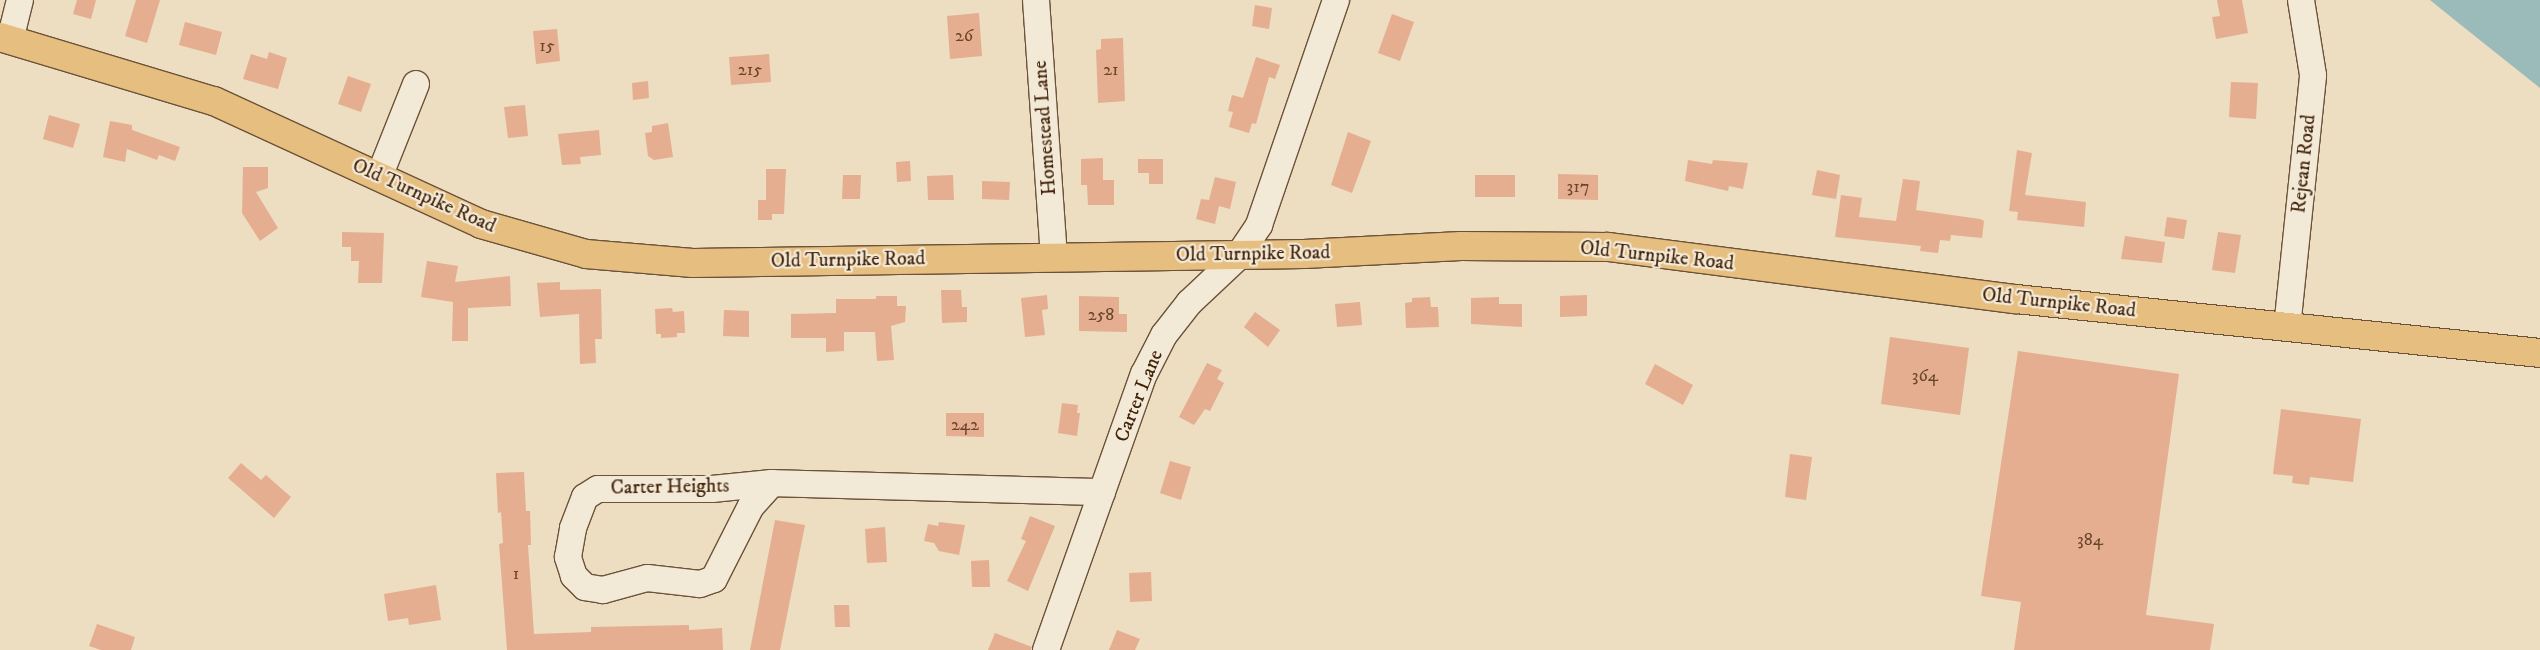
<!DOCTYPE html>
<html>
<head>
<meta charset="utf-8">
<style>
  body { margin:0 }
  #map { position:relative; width:2540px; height:650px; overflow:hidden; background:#edddc1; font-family:"IM FELL DW Pica",serif }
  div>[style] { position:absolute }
  .water>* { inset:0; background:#9bbaba }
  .building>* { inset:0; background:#e5ae90 }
  .roads { filter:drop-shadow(1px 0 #6c5238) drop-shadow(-1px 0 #6c5238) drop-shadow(0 1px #6c5238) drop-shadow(0 -1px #6c5238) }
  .minor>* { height:26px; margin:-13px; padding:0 13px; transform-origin:13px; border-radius:13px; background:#f3e9d7 }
  .major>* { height:28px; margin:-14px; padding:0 14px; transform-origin:14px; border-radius:14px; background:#e6be80 }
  span { translate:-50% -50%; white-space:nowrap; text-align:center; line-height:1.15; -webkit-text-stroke:4.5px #f3e9d7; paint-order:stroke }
  .number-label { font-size:18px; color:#6a462c }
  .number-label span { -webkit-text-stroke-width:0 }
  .street-label { font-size:20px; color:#41230a }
</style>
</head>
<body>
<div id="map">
  <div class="water">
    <i style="clip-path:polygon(2430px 0,2540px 0,2540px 88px,2456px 21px)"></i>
  </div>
  <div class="building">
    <i style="clip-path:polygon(77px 0,96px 0,91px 19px,73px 14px)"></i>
    <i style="clip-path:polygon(136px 0,160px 0,147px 43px,125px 36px)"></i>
    <i style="clip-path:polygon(2217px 0,2242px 0,2248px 33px,2216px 39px,2212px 17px,2220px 16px)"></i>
    <i style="clip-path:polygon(1255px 5px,1272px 8px,1269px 29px,1252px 26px)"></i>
    <i style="clip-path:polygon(979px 13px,982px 56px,950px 59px,947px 16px)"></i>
    <i style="clip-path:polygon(1392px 14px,1414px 22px,1400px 61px,1378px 53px)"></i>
    <i style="clip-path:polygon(185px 22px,222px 32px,216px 55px,179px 45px)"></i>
    <i style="clip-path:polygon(557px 29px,560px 61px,536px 64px,533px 31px)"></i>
    <i style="clip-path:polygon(1123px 38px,1125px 101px,1098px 103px,1096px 50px,1101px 49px,1101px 39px)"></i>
    <i style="clip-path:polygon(269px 52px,287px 58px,278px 89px,243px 79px,251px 54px,267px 59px)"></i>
    <i style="clip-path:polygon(769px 54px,771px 82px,731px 85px,729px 57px)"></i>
    <i style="clip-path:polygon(1256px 57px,1280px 65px,1275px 79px,1269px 77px,1256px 124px,1252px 123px,1249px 133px,1229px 127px,1233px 112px,1228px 111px,1232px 95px,1243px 98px)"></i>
    <i style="clip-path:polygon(348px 76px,371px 84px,361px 112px,338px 104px)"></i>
    <i style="clip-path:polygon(648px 81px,649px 98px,633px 100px,632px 83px)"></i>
    <i style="clip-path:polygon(2231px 82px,2258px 83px,2256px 119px,2229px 117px)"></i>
    <i style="clip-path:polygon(525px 105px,528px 136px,508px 138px,504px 107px)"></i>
    <i style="clip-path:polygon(49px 115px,80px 124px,73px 148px,43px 139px)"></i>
    <i style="clip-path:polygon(110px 121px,132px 125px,132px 130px,180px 147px,175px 161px,159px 155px,157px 160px,127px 149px,125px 162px,103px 157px)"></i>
    <i style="clip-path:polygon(668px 123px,673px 157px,654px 160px,648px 156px,645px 133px,652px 132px,652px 126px)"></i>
    <i style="clip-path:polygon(599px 130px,601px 155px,580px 157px,581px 164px,562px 165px,558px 134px)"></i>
    <i style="clip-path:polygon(1348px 132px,1371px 141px,1352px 193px,1331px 185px)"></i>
    <i style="clip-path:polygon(2017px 150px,2032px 153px,2025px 195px,2086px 202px,2084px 227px,2017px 220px,2018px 212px,2009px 211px)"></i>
    <i style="clip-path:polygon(1103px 158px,1103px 180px,1114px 180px,1114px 205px,1088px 205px,1087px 185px,1081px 185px,1081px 159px)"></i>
    <i style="clip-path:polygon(1138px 159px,1163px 159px,1163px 184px,1149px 184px,1149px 173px,1138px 173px)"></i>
    <i style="clip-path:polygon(1688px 160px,1712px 164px,1713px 160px,1748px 163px,1743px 189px,1729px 186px,1728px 191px,1685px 181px)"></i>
    <i style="clip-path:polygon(910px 161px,911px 181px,897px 182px,896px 162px)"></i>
    <i style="clip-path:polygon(243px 167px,268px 167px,268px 188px,256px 192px,278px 228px,260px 241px,242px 213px)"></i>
    <i style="clip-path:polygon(766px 169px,786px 169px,784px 214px,772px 214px,772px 220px,758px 220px,758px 200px,766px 200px)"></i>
    <i style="clip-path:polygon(1817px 170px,1840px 175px,1836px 199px,1812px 195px)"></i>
    <i style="clip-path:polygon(1558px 174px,1598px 175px,1598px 200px,1558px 199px)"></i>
    <i style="clip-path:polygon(843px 175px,861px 175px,860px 199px,842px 199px)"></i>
    <i style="clip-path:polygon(953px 175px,954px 200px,928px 200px,927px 176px)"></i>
    <i style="clip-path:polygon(1475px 175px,1515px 175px,1515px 197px,1475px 197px)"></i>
    <i style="clip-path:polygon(1215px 177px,1236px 182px,1230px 209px,1219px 206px,1215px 224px,1196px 219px,1201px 199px,1209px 200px)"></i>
    <i style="clip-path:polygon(1903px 179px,1920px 181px,1916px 210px,1980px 219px,1984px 221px,1982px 238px,1951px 235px,1950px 241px,1940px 240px,1938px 253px,1920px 251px,1921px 246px,1835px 237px,1841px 195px,1862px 198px,1859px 217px,1896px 221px)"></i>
    <i style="clip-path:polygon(982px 181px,1010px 182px,1009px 200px,982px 199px)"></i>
    <i style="clip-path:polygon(2167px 217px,2187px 220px,2184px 239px,2164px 236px)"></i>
    <i style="clip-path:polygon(342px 232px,384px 233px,382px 283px,358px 283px,359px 261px,351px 261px,351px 247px,342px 247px)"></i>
    <i style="clip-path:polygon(2218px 232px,2241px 235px,2235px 273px,2212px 270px)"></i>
    <i style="clip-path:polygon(2125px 236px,2165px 242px,2162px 263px,2121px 259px)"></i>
    <i style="clip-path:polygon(427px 261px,458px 266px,455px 282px,510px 276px,511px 306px,468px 308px,468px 341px,452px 341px,453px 302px,421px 297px)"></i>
    <i style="clip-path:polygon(560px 282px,560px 290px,601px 289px,602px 339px,595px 339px,596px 363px,580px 364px,579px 314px,540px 317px,537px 283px)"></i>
    <i style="clip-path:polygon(941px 290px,961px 290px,962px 307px,967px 307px,967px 322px,942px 323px)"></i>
    <i style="clip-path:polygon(1047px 295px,1048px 309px,1042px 310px,1045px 335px,1025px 337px,1021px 298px)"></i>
    <i style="clip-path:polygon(1587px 295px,1587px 316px,1560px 317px,1560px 296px)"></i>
    <i style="clip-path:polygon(876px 296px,897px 296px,897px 306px,906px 306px,905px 322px,891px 326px,894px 360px,877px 361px,875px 332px,844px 332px,844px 351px,826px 352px,826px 338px,791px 338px,791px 314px,836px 313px,836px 299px,876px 299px)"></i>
    <i style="clip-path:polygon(1079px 296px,1119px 297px,1119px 314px,1127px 314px,1127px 332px,1079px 331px)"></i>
    <i style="clip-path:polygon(1430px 297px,1431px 307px,1438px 307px,1439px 327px,1406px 328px,1405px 303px,1412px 302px,1412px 298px)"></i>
    <i style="clip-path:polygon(1499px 297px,1499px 304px,1522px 304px,1522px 327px,1471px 324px,1471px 298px)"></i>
    <i style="clip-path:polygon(1360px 302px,1362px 325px,1337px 327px,1335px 304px)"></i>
    <i style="clip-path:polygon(672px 308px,673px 312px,684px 311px,685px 333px,677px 333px,677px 337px,661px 338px,661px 334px,656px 334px,655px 309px)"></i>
    <i style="clip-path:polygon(724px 310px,749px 311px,749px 337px,723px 336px)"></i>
    <i style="clip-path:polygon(1255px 312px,1280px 330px,1268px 347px,1244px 327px)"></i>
    <i style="clip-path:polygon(1890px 337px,1969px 348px,1960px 415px,1881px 404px)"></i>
    <i style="clip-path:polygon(2018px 351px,2179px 374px,2146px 615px,2214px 624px,2210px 650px,2014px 650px,2021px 602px,1981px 596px)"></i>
    <i style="clip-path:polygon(1207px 363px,1222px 370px,1217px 379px,1224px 383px,1210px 411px,1205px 409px,1194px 425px,1179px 417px)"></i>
    <i style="clip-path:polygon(1655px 364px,1693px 385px,1683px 405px,1645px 384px)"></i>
    <i style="clip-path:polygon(1062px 403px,1078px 405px,1077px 413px,1080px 413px,1077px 436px,1058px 433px)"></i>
    <i style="clip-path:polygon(2281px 409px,2361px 419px,2353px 482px,2310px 477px,2309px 485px,2292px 483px,2293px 476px,2273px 474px)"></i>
    <i style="clip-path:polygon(946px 413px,984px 413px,984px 437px,946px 436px)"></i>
    <i style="clip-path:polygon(1790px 454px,1812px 457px,1806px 500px,1785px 497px)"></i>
    <i style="clip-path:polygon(1170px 461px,1191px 467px,1181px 500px,1160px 493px)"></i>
    <i style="clip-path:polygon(241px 463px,261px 480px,266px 475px,291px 497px,274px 518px,228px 478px)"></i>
    <i style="clip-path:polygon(524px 472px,526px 511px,530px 511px,531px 545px,528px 545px,534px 634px,591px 632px,591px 627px,689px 625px,689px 630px,722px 628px,723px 650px,507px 650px,499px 544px,503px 543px,501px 512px,498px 513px,496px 473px)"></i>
    <i style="clip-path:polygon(1030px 516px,1055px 526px,1028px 591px,1007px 581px,1026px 541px,1021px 539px)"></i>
    <i style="clip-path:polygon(775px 520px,805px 525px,780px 650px,750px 650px)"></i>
    <i style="clip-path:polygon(939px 522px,965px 525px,959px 555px,939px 551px,934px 543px,924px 541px,928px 524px,938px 526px)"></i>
    <i style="clip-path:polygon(885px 527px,887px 562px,867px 563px,865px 529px)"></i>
    <i style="clip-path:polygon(989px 560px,990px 587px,972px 587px,971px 561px)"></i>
    <i style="clip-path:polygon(1151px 572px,1152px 601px,1130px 602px,1129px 573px)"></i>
    <i style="clip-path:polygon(436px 585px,441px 620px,409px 625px,408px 618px,388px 621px,384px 594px)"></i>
    <i style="clip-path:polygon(834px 605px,849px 605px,850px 627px,835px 627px)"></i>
    <i style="clip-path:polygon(97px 624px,135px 637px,131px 650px,101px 650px,89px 646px)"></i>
    <i style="clip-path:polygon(1117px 630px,1140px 639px,1135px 650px,1109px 650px)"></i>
    <i style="clip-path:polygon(995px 633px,1032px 647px,1031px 650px,988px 650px)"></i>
  </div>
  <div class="roads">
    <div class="minor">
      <i style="left:1036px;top:0;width:256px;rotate:86deg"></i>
      <i style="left:10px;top:40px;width:41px;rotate:-76deg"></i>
      <i style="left:379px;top:177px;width:100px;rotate:-68.3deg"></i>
      <i style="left:2287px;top:328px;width:254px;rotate:-84.1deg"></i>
      <i style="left:2313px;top:75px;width:76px;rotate:-99.1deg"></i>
      <i style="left:772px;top:483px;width:31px;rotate:132deg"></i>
      <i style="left:751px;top:506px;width:82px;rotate:116.9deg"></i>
      <i style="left:714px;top:579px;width:15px;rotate:160deg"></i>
      <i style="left:700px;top:584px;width:53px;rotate:-173.5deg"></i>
      <i style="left:647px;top:578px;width:46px;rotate:164.7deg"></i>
      <i style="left:603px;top:590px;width:18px;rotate:-171deg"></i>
      <i style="left:585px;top:587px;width:16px;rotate:-135deg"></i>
      <i style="left:574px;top:576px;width:20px;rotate:-108deg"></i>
      <i style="left:568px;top:557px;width:29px;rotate:-80deg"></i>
      <i style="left:573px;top:528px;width:33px;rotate:-69deg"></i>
      <i style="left:585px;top:497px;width:15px;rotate:-32deg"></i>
      <i style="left:598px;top:489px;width:114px"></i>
      <i style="left:712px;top:489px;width:60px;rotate:-5.7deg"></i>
      <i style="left:772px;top:483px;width:330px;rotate:1.6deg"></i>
      <i style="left:1046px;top:650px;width:293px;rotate:-70.5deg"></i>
      <i style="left:1144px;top:374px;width:44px;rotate:-62.9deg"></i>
      <i style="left:1164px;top:335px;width:41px;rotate:-52deg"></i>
      <i style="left:1189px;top:303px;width:66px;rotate:-43.2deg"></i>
      <i style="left:1237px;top:258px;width:40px;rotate:-56deg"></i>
      <i style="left:1259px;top:225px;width:238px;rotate:-71.1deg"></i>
    </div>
    <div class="major">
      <i style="left:0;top:37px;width:223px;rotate:16.7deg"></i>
      <i style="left:214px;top:101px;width:294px;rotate:24.7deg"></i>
      <i style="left:481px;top:224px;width:109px;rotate:15.9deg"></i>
      <i style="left:586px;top:254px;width:107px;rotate:4.8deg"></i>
      <i style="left:693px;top:263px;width:611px;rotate:-0.84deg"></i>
      <i style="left:1304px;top:254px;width:157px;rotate:-2.9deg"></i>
      <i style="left:1461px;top:246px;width:147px;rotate:0.4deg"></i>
      <i style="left:1608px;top:247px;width:411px;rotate:7.3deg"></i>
      <i style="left:2016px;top:299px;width:527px;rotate:5.88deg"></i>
    </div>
  </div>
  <div class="number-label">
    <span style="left:964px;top:36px">26</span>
    <span style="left:547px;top:46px">15</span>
    <span style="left:750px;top:70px">215</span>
    <span style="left:1111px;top:70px">21</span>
    <span style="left:1578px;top:187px">317</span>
    <span style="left:1101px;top:315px">258</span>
    <span style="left:1925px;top:376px">364</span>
    <span style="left:965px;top:425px">242</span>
    <span style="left:2090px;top:540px">384</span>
    <span style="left:516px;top:574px">1</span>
  </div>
  <div class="street-label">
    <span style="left:1045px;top:128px;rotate:-94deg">Homestead Lane</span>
    <span style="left:2304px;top:164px;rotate:-84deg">Rejean Road</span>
    <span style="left:424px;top:196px;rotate:24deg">Old Turnpike Road</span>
    <span style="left:1253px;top:254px;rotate:-1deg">Old Turnpike Road</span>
    <span style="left:1657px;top:256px;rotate:6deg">Old Turnpike Road</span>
    <span style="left:848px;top:260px;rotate:-1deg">Old Turnpike Road</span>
    <span style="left:2059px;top:303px;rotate:6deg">Old Turnpike Road</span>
    <span style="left:1139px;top:396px;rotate:-68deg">Carter Lane</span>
    <span style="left:670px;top:487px;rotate:-1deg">Carter Heights</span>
  </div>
</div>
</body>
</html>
